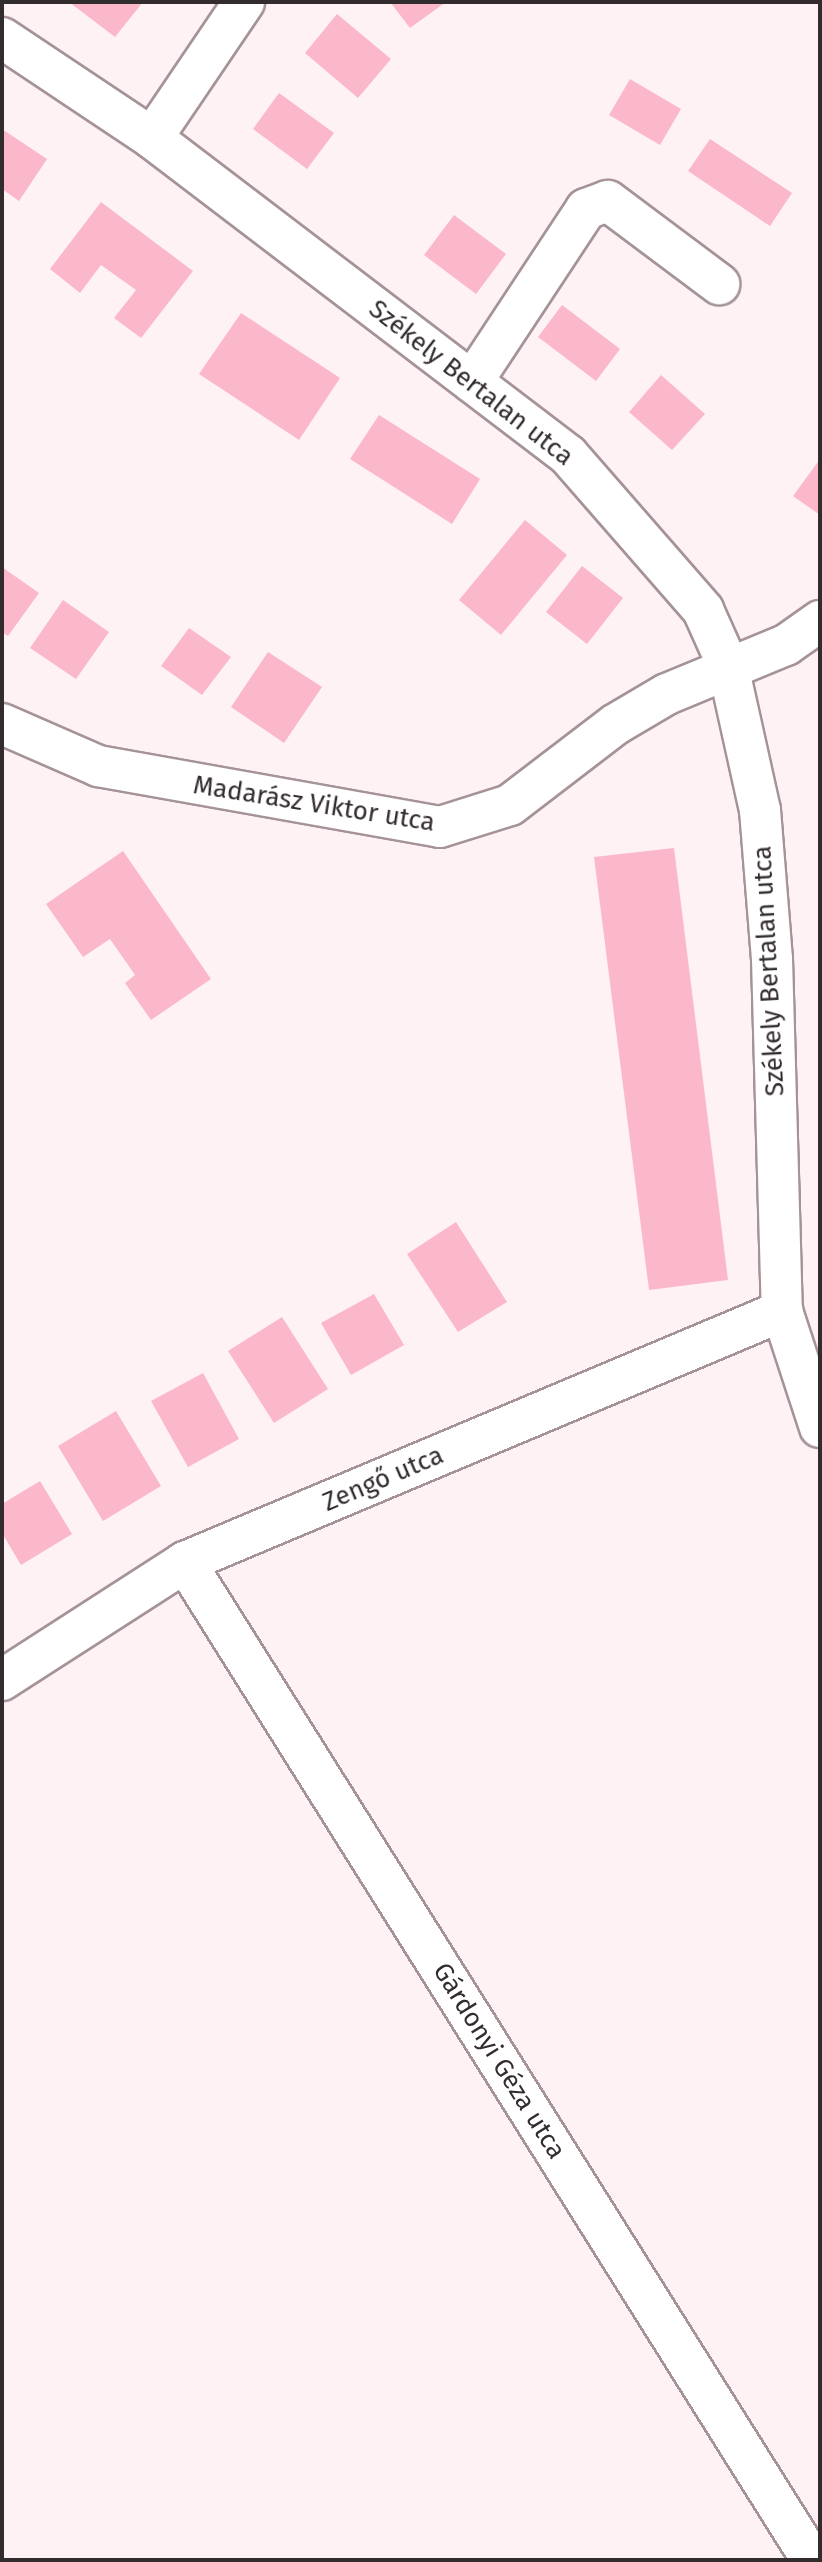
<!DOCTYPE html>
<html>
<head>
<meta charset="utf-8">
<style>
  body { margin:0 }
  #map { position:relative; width:822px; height:2562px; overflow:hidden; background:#fef2f5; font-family:"Fira Sans",sans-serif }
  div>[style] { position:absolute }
  .building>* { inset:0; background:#fcb8cb }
  .roads { filter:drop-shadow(2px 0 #a59397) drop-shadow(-2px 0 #a59397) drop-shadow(0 2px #a59397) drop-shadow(0 -2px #a59397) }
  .street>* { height:40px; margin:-20px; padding:0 20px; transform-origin:20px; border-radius:20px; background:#fff }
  span { translate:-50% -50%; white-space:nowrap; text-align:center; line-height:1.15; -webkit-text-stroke:8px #fff; paint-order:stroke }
  .street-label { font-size:26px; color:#332c2e }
  .frame { position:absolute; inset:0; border:4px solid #332c2e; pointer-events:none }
</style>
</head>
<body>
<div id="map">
  <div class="building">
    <i style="clip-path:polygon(69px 2px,143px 2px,115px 37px)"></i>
    <i style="clip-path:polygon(390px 2px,446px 2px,410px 28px)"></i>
    <i style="clip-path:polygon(337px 14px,391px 59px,358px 98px,305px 53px)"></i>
    <i style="clip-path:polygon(630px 79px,681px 109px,660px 145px,609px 115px)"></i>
    <i style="clip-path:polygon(279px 93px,334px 133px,307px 169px,253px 129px)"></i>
    <i style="clip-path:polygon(2px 129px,47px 159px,19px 201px,2px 189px)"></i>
    <i style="clip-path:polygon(710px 139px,792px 193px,770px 226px,688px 171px)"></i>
    <i style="clip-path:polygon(101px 202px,193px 271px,141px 338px,114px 318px,136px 290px,101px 265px,80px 293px,50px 269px)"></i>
    <i style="clip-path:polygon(454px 215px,506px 254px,476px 294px,424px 255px)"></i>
    <i style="clip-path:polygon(562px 305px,620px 349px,596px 381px,538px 337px)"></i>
    <i style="clip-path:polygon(241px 313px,340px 378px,299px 440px,199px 374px)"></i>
    <i style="clip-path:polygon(661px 375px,705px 414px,672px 450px,629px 412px)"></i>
    <i style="clip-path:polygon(379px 415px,480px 479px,452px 524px,350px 459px)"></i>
    <i style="clip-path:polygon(820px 459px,820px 515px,793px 496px)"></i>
    <i style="clip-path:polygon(525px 520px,567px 555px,501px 635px,459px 600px)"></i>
    <i style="clip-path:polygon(582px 566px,623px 598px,587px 644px,546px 612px)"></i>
    <i style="clip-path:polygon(2px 567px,39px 593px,8px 636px,2px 632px)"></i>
    <i style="clip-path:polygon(63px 600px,109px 632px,76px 679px,30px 648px)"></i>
    <i style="clip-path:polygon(189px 628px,231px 657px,202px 695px,161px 666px)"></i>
    <i style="clip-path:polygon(268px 652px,322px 687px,284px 743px,231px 707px)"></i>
    <i style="clip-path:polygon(674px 848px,728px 1280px,649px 1290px,594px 857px)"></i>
    <i style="clip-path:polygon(123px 851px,211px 979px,151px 1020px,125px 983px,135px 975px,110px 939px,83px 957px,46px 904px)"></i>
    <i style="clip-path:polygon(456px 1222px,507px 1302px,458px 1332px,407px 1254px)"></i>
    <i style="clip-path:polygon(374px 1294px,404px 1345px,351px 1375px,321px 1323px)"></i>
    <i style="clip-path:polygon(282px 1317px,328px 1389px,274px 1423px,228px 1351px)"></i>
    <i style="clip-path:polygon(203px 1373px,239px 1439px,188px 1467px,151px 1401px)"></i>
    <i style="clip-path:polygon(116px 1411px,161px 1486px,103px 1521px,58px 1446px)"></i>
    <i style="clip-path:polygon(40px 1481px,72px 1534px,21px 1565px,2px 1533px,2px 1504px)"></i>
  </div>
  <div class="roads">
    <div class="street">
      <i style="left:2px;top:38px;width:180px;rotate:33.7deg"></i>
      <i style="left:152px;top:138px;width:523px;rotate:37.31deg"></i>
      <i style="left:568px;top:455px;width:206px;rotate:48.9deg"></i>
      <i style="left:703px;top:610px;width:61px;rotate:65.9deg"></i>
      <i style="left:728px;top:666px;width:148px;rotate:77.5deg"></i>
      <i style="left:760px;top:810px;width:149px;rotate:85.4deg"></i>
      <i style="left:772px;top:959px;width:352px;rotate:88.4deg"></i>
      <i style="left:782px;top:1311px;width:122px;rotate:71.9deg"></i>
      <i style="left:152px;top:138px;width:164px;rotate:-55.9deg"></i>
      <i style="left:472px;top:382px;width:207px;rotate:-56.6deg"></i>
      <i style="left:586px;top:209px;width:23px;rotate:-20deg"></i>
      <i style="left:608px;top:201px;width:139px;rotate:36.8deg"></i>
      <i style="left:2px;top:724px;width:105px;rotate:23.6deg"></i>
      <i style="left:98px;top:766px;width:347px;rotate:10.1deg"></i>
      <i style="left:440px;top:827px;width:73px;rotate:-17.4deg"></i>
      <i style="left:510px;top:805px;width:133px;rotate:-37.4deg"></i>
      <i style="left:616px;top:724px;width:59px;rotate:-30.5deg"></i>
      <i style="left:667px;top:694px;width:129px;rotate:-22.4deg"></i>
      <i style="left:786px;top:645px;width:42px;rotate:-35.2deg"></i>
      <i style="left:185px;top:1562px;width:1179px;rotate:57.86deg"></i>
      <i style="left:2px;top:1680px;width:218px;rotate:-32.8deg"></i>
      <i style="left:185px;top:1562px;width:648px;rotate:-22.8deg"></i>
    </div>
  </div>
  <div class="street-label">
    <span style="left:471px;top:383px;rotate:38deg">Székely Bertalan utca</span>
    <span style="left:314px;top:804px;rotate:9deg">Madarász Viktor utca</span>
    <span style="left:769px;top:971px;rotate:-93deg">Székely Bertalan utca</span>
    <span style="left:383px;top:1479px;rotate:-23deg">Zengő utca</span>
    <span style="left:499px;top:2061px;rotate:58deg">Gárdonyi Géza utca</span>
  </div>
  <div class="frame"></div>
</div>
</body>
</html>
